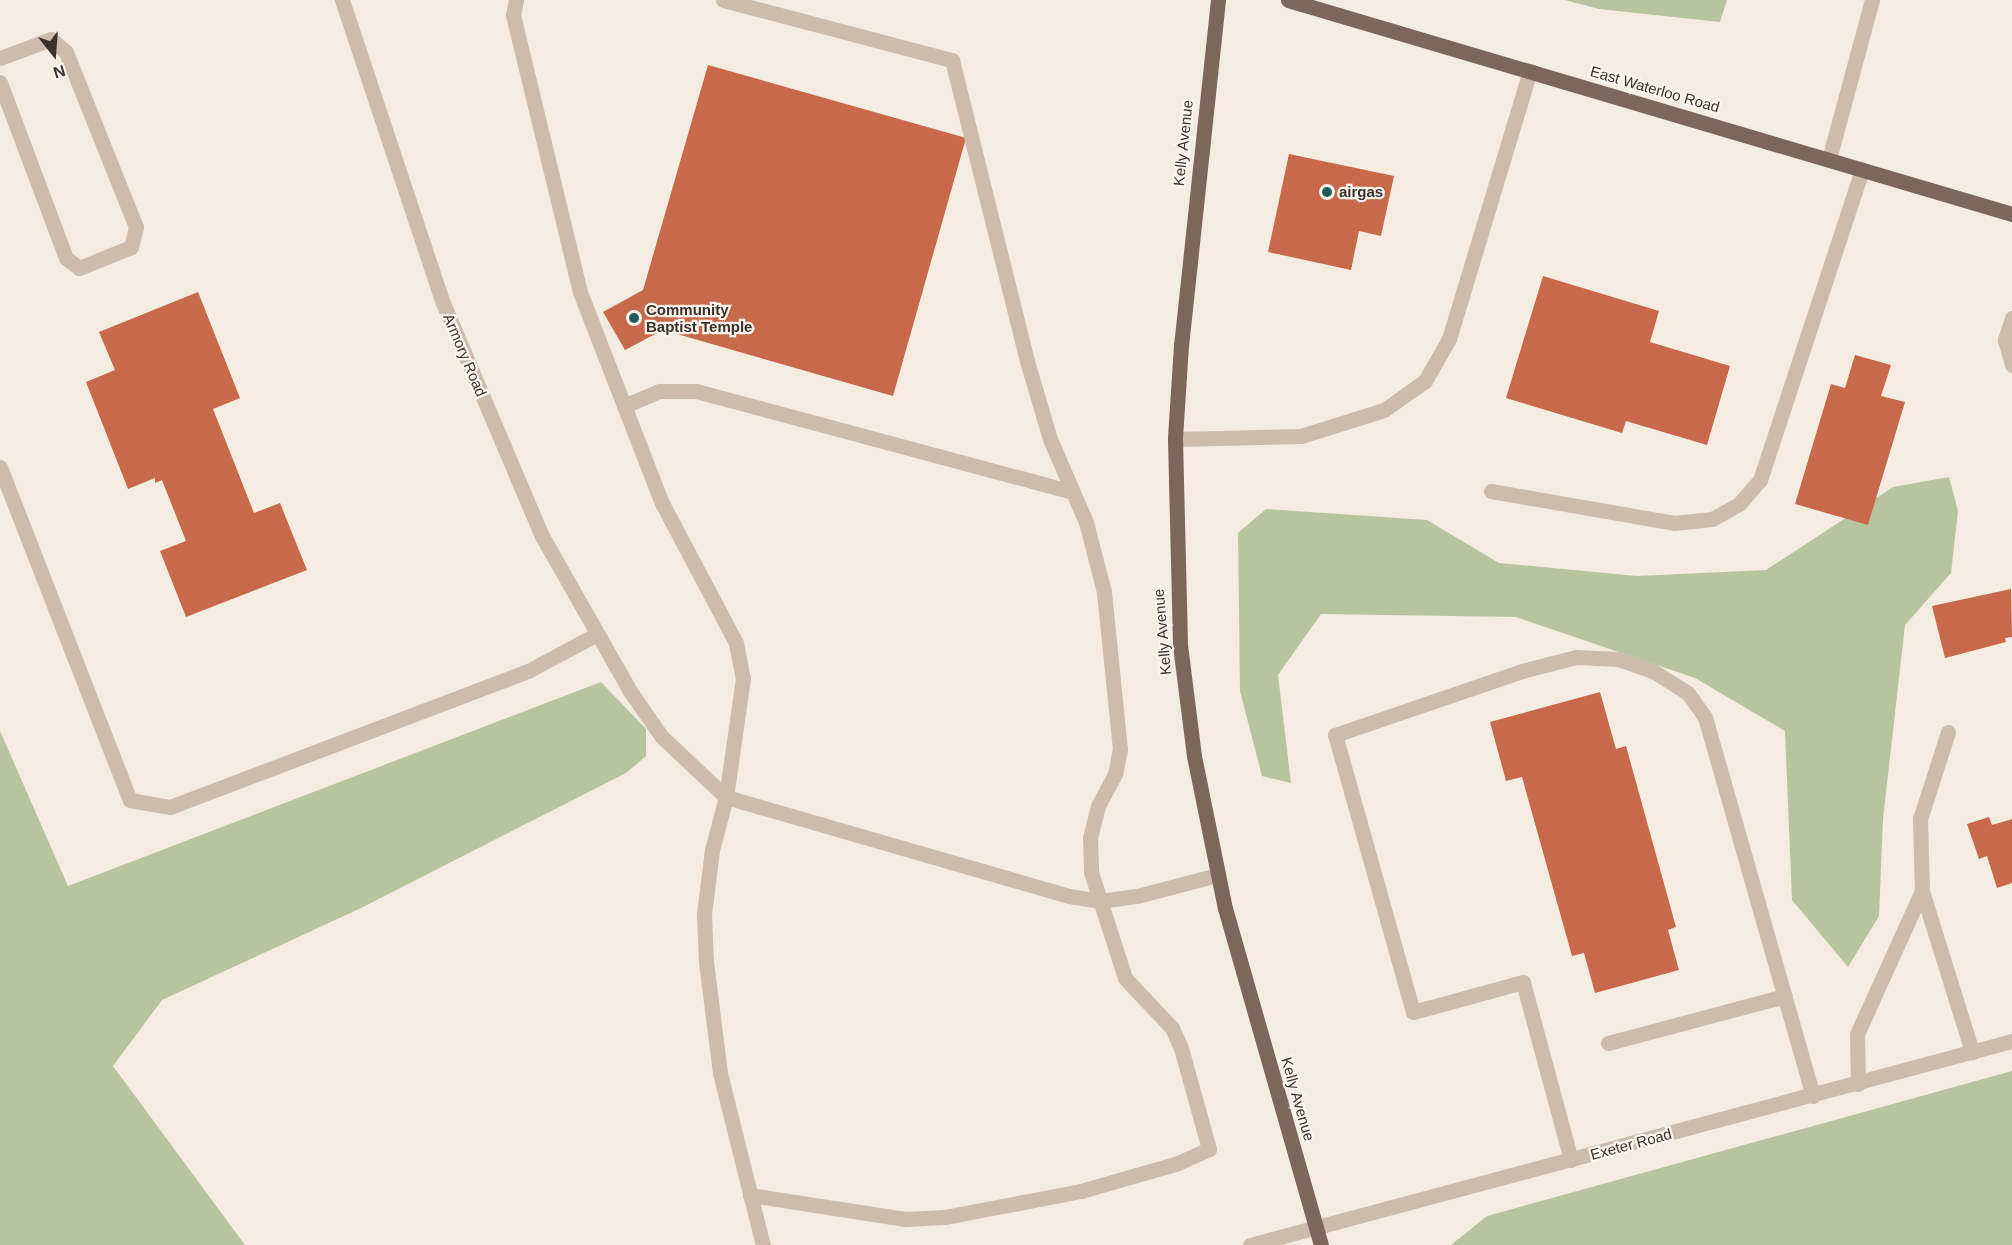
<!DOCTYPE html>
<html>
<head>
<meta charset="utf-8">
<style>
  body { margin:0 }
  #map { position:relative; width:2012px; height:1245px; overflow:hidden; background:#f4ebe1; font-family:Helvetica,sans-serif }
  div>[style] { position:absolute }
  .green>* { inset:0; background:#b8c4a0 }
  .building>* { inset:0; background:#c8694b }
  .minor>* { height:15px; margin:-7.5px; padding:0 7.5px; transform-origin:7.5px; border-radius:7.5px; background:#cdbbac }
  .major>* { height:15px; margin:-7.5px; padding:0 7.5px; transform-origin:7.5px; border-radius:7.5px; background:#7d675c }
  .dots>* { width:16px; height:16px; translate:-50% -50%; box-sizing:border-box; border:3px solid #fbf5ee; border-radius:50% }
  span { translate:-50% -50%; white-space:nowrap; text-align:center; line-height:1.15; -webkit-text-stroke:4.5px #fbf5ee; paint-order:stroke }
  .street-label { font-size:15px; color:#3b302b }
  .poi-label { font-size:15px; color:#3b302b; font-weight:700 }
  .left { translate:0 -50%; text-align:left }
  .north { position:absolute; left:24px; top:24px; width:60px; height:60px; -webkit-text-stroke:4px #fbf5ee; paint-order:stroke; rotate:163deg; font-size:16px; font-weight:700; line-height:24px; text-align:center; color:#3b302b }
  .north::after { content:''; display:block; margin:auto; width:21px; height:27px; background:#3b302b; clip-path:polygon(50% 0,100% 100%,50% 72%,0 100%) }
</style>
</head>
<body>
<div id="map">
  <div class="green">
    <i style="clip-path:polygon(1565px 0,1727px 0,1720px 22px,1599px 9px)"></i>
    <i style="clip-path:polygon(1949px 477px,1958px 511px,1951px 573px,1905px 625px,1883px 819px,1879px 916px,1848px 967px,1792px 900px,1785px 731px,1695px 678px,1516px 617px,1321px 614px,1278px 675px,1291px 783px,1262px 776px,1240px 691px,1238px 533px,1266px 509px,1427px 520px,1499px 563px,1637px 576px,1766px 570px,1893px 487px)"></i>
    <i style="clip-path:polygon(601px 682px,646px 729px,646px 756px,626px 773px,361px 908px,162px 1000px,113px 1066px,245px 1245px,0 1245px,0 731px,68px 886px)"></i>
    <i style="clip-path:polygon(2012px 1071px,2012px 1245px,1451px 1245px,1487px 1216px)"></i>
  </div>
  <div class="building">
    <i style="clip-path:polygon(708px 65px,966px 138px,893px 396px,663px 330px,625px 350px,603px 312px,643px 290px)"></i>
    <i style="clip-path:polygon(1289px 154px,1394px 176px,1381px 236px,1359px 231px,1351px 270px,1268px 252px)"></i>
    <i style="clip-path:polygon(1543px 276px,1659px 311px,1650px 342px,1730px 366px,1707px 445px,1626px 421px,1622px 433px,1506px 398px)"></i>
    <i style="clip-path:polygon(198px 292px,240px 398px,213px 409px,254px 513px,280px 503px,307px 570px,186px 617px,160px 551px,186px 541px,162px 480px,155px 483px,155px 478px,128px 489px,86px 382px,115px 370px,99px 332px)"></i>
    <i style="clip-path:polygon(1855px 355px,1891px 365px,1881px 396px,1905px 402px,1868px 525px,1795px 504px,1831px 384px,1845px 388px)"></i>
    <i style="clip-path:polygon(2011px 589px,2012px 637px,2005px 638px,2006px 642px,1945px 658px,1932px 606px)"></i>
    <i style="clip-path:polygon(1600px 692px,1616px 749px,1626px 746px,1676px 927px,1668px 930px,1679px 970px,1595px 993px,1584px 953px,1572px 956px,1522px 777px,1506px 781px,1490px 722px)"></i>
    <i style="clip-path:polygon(1989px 817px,1992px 825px,2012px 819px,2012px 883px,1997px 888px,1987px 856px,1979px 859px,1967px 824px)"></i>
  </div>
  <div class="minor">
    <i style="left:342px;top:0;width:319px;rotate:71.6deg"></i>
    <i style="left:443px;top:303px;width:253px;rotate:67deg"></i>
    <i style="left:542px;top:536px;width:178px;rotate:60.4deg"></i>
    <i style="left:630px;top:691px;width:56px;rotate:55.2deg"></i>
    <i style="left:662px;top:737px;width:88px;rotate:43.2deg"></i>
    <i style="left:726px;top:797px;width:55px;rotate:104.8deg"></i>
    <i style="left:712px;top:850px;width:64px;rotate:97.1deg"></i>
    <i style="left:704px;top:914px;width:48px;rotate:87.6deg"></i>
    <i style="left:706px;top:962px;width:112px;rotate:82.8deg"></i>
    <i style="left:720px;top:1073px;width:177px;rotate:76deg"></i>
    <i style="left:516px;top:0;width:15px;rotate:101deg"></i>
    <i style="left:513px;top:15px;width:285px;rotate:76.4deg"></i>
    <i style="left:580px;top:292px;width:226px;rotate:68.8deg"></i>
    <i style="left:662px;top:503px;width:158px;rotate:62.1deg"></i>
    <i style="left:736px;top:643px;width:36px;rotate:79deg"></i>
    <i style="left:743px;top:678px;width:120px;rotate:98.1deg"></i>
    <i style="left:726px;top:797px;width:357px;rotate:16.1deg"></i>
    <i style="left:1069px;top:896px;width:31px;rotate:9deg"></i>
    <i style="left:1100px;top:901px;width:37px;rotate:-8deg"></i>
    <i style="left:1137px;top:896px;width:83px;rotate:-14.7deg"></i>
    <i style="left:723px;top:0;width:237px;rotate:14.7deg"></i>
    <i style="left:952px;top:60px;width:310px;rotate:76deg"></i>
    <i style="left:1027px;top:361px;width:81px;rotate:73.6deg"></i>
    <i style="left:1050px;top:439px;width:90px;rotate:66.6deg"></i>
    <i style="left:1086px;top:522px;width:72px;rotate:75.6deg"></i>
    <i style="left:1104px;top:592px;width:158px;rotate:84.2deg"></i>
    <i style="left:1120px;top:749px;width:25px;rotate:101deg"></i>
    <i style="left:1115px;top:774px;width:36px;rotate:118deg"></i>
    <i style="left:1098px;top:806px;width:32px;rotate:104deg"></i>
    <i style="left:1090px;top:837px;width:35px;rotate:88deg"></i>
    <i style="left:1091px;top:872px;width:111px;rotate:72.2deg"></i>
    <i style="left:1125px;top:978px;width:69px;rotate:46.8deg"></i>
    <i style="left:1172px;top:1028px;width:22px;rotate:66deg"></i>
    <i style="left:1181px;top:1048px;width:105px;rotate:74.5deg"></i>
    <i style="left:1209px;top:1149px;width:37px;rotate:156deg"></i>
    <i style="left:1175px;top:1164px;width:98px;rotate:164deg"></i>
    <i style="left:1081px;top:1191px;width:138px;rotate:169.2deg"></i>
    <i style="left:945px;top:1217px;width:40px;rotate:177.1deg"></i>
    <i style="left:905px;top:1219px;width:157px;rotate:-171.2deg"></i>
    <i style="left:0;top:58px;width:54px;rotate:-20.4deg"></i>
    <i style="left:51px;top:39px;width:20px;rotate:41deg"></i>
    <i style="left:66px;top:52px;width:188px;rotate:68.2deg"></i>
    <i style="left:136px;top:227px;width:21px;rotate:104deg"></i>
    <i style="left:131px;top:247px;width:56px;rotate:158deg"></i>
    <i style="left:79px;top:268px;width:16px;rotate:-142deg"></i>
    <i style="left:66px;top:258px;width:188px;rotate:-110.6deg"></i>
    <i style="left:1829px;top:159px;width:165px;rotate:-74.9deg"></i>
    <i style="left:2012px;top:318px;width:23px;rotate:108deg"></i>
    <i style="left:2005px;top:340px;width:26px;rotate:74deg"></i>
    <i style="left:624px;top:406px;width:39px;rotate:-23deg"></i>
    <i style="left:660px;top:391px;width:36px"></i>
    <i style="left:696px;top:391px;width:389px;rotate:15deg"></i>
    <i style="left:1175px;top:439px;width:126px;rotate:-1.4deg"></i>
    <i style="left:1301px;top:436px;width:87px;rotate:-17.4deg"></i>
    <i style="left:1384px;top:410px;width:50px;rotate:-35.3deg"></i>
    <i style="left:1425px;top:381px;width:48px;rotate:-60.3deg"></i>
    <i style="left:1449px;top:339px;width:280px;rotate:-73.2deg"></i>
    <i style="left:0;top:467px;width:357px;rotate:68.7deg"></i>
    <i style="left:130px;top:800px;width:41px;rotate:9.9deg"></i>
    <i style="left:170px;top:807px;width:383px;rotate:-20.8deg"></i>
    <i style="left:528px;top:671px;width:78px;rotate:-28.2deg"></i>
    <i style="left:1491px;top:491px;width:186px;rotate:9.9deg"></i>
    <i style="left:1674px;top:523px;width:38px;rotate:-6deg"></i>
    <i style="left:1712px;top:519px;width:31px;rotate:-29deg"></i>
    <i style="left:1739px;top:504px;width:32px;rotate:-49deg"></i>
    <i style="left:1760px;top:480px;width:327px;rotate:-71.8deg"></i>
    <i style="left:1948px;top:732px;width:91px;rotate:107.8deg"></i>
    <i style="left:1920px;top:819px;width:72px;rotate:88.4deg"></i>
    <i style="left:1922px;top:891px;width:169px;rotate:72.7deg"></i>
    <i style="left:1608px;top:1043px;width:183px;rotate:-14.9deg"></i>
    <i style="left:1858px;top:1084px;width:50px;rotate:-91.1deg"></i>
    <i style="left:1857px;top:1034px;width:157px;rotate:-65.6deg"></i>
    <i style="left:1571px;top:1160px;width:184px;rotate:-105.1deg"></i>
    <i style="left:1523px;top:982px;width:114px;rotate:164.7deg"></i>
    <i style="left:1413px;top:1012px;width:288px;rotate:-105.7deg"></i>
    <i style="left:1335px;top:735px;width:198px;rotate:-18.9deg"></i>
    <i style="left:1522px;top:671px;width:56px;rotate:-14.5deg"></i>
    <i style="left:1576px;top:657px;width:42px;rotate:2.7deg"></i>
    <i style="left:1618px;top:659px;width:37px;rotate:19deg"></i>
    <i style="left:1653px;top:671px;width:41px;rotate:32.2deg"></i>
    <i style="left:1688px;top:693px;width:29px;rotate:55deg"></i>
    <i style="left:1705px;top:717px;width:394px;rotate:74.1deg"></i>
    <i style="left:1250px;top:1245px;width:789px;rotate:-14.99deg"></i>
  </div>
  <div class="major">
    <i style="left:1218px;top:0;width:347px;rotate:96.1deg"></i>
    <i style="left:1181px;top:345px;width:94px;rotate:93.7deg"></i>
    <i style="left:1175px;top:439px;width:206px;rotate:88.6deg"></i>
    <i style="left:1180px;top:645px;width:112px;rotate:82.8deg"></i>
    <i style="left:1194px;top:756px;width:155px;rotate:78.5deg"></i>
    <i style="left:1225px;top:908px;width:350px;rotate:74.1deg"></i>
    <i style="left:1288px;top:0;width:755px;rotate:16.47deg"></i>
  </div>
  <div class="dots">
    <i style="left:1327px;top:192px;background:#1f5a5e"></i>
    <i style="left:634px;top:318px;background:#1f5a5e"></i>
  </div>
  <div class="street-label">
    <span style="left:1655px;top:89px;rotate:16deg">East Waterloo Road</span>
    <span style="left:1183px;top:143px;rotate:-84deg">Kelly Avenue</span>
    <span style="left:465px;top:355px;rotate:67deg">Armory Road</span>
    <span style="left:1162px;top:632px;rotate:-95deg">Kelly Avenue</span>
    <span style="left:1298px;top:1099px;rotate:74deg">Kelly Avenue</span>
    <span style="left:1631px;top:1144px;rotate:-15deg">Exeter Road</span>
  </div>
  <div class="poi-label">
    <span class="left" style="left:1339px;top:192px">airgas</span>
    <span class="left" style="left:646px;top:318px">Community<br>Baptist Temple</span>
  </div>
  <div class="north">N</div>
</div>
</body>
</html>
